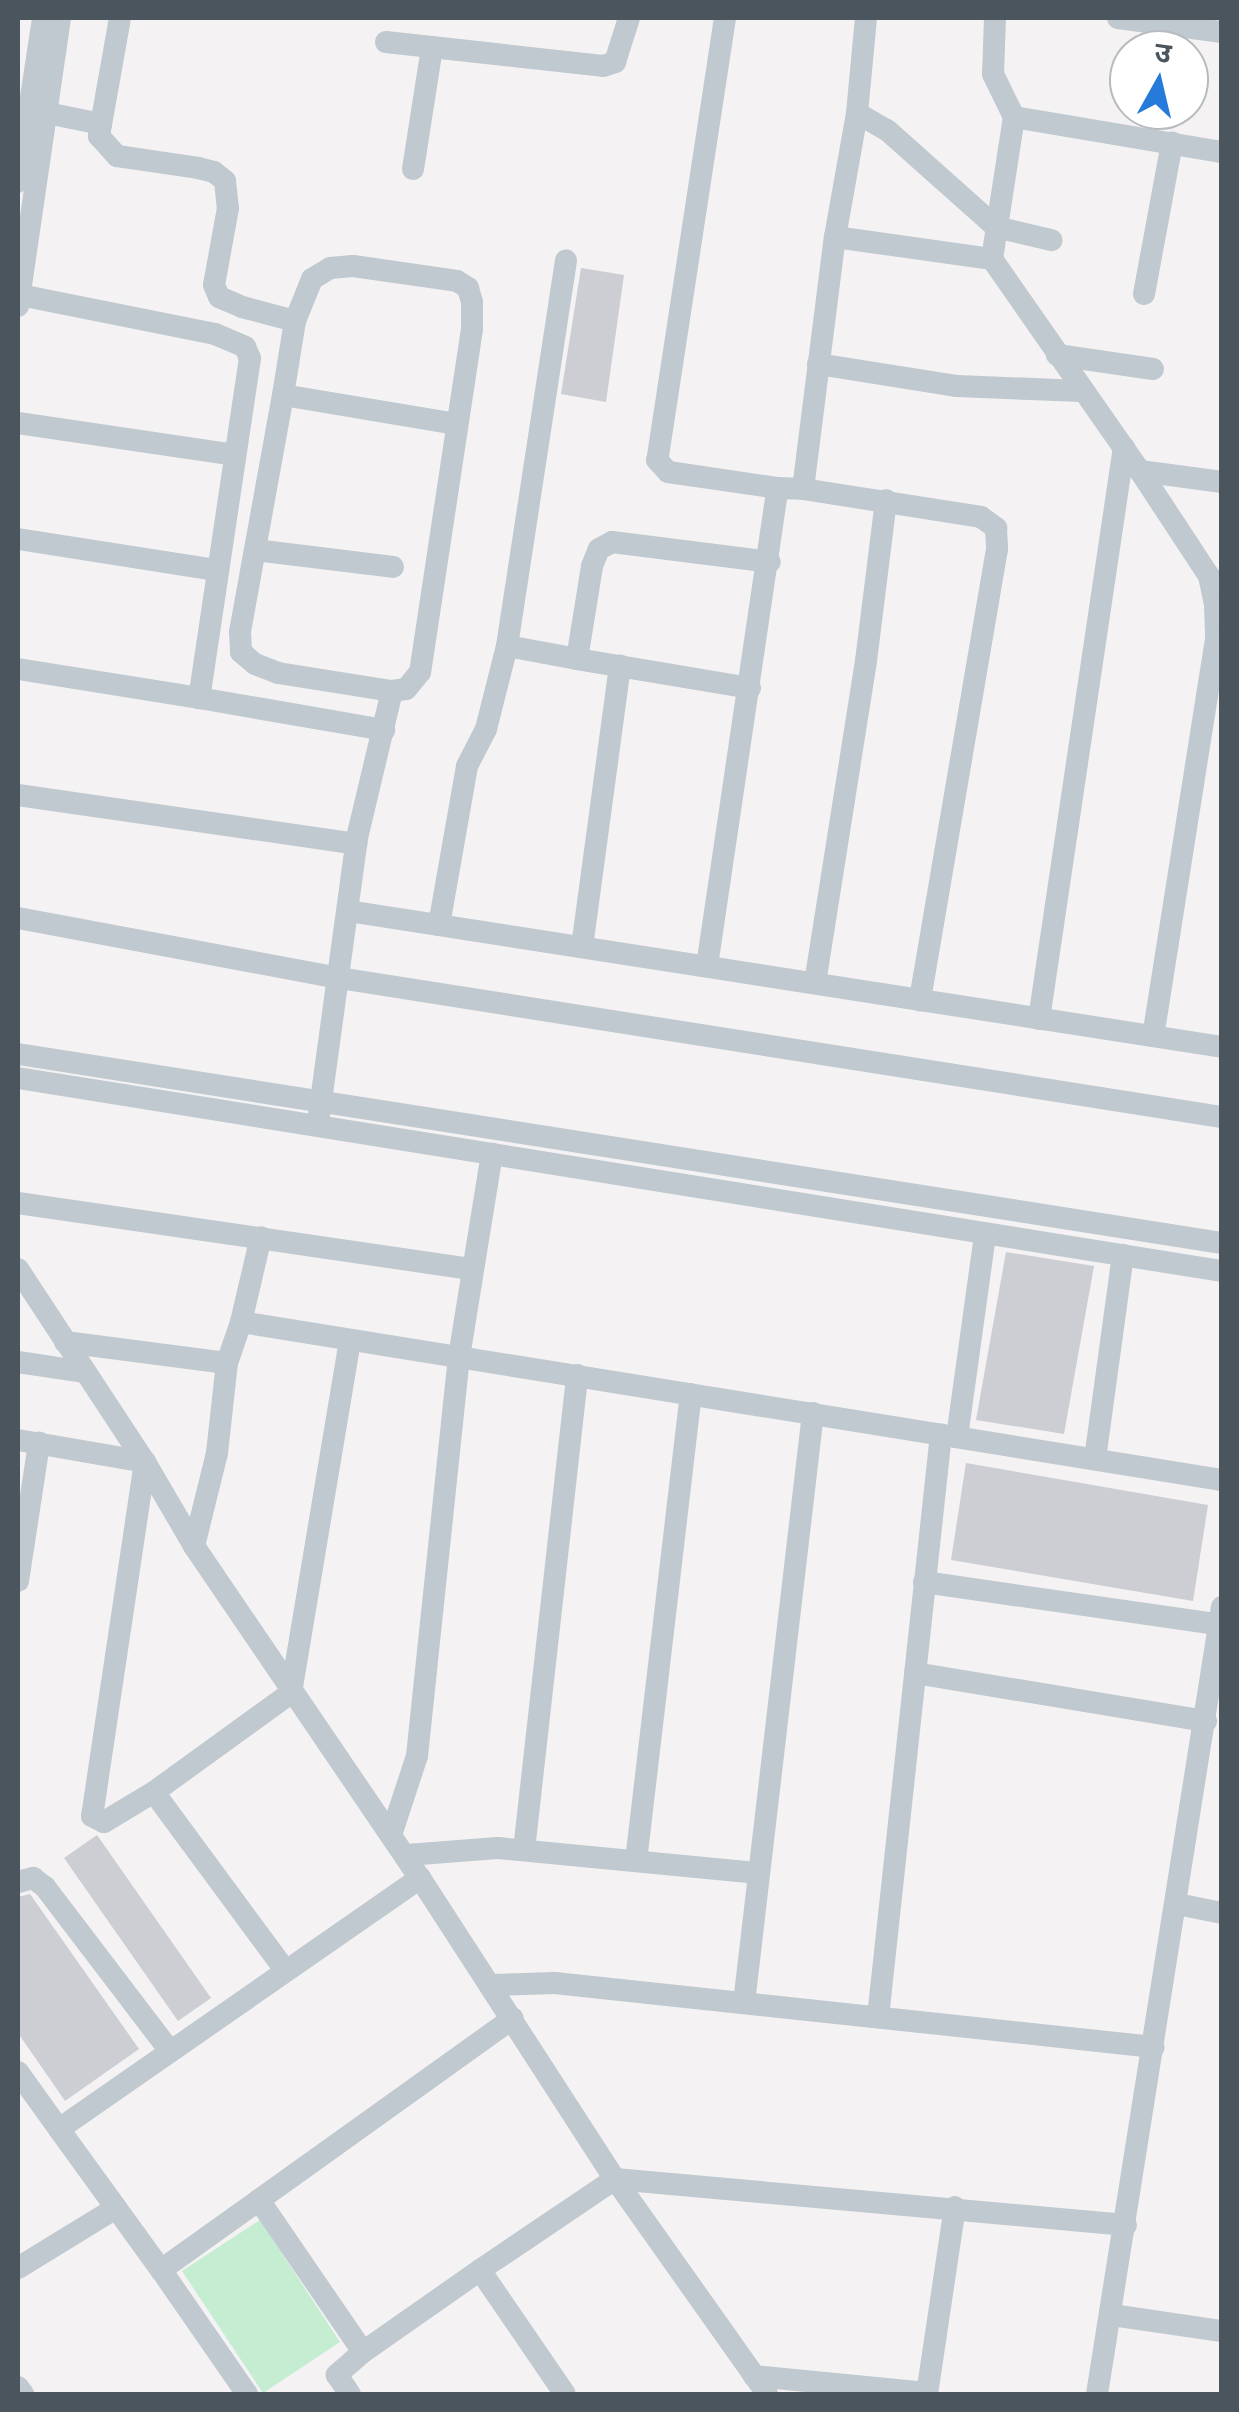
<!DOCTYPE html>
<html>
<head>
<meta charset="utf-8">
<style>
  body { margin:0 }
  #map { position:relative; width:1239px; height:2412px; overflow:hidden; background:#f4f2f2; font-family:"Asap Condensed","Noto Sans Devanagari",sans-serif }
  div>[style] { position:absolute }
  .green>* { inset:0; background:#c4edd2 }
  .building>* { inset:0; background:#ccced3 }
  .minor>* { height:22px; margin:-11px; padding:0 11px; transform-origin:11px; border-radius:11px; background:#c0c9cf }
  span { translate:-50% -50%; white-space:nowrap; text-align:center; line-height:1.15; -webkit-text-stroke:9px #fff; paint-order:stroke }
  .frame { position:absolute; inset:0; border:20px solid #4a555e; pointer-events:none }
  .north { position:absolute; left:1109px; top:30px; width:100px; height:100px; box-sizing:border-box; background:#fff; border:2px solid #b7bbbf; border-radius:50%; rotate:8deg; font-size:28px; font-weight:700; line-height:40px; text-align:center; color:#4a555e }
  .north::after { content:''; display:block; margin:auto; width:35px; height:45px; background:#267ad9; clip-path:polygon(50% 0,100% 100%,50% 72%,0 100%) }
</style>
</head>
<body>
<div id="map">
  <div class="green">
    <i style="clip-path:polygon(260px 2220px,340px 2342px,263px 2393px,182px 2271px)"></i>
  </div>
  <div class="building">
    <i style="clip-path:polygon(581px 268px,624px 275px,606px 402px,561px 394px)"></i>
    <i style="clip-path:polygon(1006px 1252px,1094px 1266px,1064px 1434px,976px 1420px)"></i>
    <i style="clip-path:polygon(966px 1463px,1208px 1505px,1193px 1601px,951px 1560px)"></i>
    <i style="clip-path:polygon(97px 1835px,211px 1998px,178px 2021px,64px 1858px)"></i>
    <i style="clip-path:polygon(30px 1894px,139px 2049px,65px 2101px,18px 2033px,18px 1897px)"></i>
  </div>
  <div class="minor">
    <i style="left:120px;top:18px;width:120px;rotate:100.1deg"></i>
    <i style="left:99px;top:136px;width:27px;rotate:48deg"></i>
    <i style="left:117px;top:156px;width:82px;rotate:8.4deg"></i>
    <i style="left:198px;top:168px;width:16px;rotate:14deg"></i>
    <i style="left:214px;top:172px;width:14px;rotate:39deg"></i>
    <i style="left:225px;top:181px;width:27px;rotate:84deg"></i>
    <i style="left:228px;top:208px;width:78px;rotate:100.3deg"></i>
    <i style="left:214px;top:285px;width:13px;rotate:67deg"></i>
    <i style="left:219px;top:297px;width:25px;rotate:23deg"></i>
    <i style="left:242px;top:307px;width:55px;rotate:14.8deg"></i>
    <i style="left:295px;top:321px;width:75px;rotate:99.2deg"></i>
    <i style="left:283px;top:395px;width:175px;rotate:9.5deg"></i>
    <i style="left:725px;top:18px;width:447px;rotate:98.7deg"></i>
    <i style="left:657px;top:460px;width:16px;rotate:47deg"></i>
    <i style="left:668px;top:472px;width:111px;rotate:8.3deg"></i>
    <i style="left:995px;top:18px;width:56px;rotate:92deg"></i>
    <i style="left:993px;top:74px;width:48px;rotate:64deg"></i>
    <i style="left:1118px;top:18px;width:105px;rotate:7.7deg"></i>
    <i style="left:386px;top:42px;width:218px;rotate:6.3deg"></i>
    <i style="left:603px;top:66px;width:13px;rotate:-18deg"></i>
    <i style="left:615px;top:62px;width:46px;rotate:-72.3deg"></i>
    <i style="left:47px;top:113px;width:55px;rotate:11.5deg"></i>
    <i style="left:857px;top:113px;width:34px;rotate:30deg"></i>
    <i style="left:887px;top:130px;width:146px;rotate:41.7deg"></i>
    <i style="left:996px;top:227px;width:57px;rotate:13.3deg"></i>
    <i style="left:413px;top:169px;width:123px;rotate:-81.1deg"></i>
    <i style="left:18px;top:182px;width:166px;rotate:-81.3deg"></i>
    <i style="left:835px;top:237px;width:126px;rotate:-79.9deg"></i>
    <i style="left:857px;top:113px;width:95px;rotate:-84.6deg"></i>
    <i style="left:992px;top:259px;width:259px;rotate:55.1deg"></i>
    <i style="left:1140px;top:471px;width:83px;rotate:7.6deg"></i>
    <i style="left:1144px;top:294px;width:154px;rotate:-79.5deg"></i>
    <i style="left:20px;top:295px;width:199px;rotate:11.3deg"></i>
    <i style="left:215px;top:334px;width:33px;rotate:23deg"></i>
    <i style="left:245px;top:347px;width:12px;rotate:66deg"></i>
    <i style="left:250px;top:358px;width:344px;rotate:98.5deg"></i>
    <i style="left:199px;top:698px;width:188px;rotate:9.8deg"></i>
    <i style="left:18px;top:306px;width:291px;rotate:-81.7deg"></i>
    <i style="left:295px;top:321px;width:45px;rotate:-68deg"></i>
    <i style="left:312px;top:279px;width:21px;rotate:-31deg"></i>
    <i style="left:330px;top:268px;width:23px;rotate:-5deg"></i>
    <i style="left:353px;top:266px;width:105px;rotate:8.2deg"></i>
    <i style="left:457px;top:281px;width:13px;rotate:32deg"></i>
    <i style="left:468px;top:288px;width:15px;rotate:74deg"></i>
    <i style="left:472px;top:302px;width:27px;rotate:90deg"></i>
    <i style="left:472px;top:329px;width:347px;rotate:98.6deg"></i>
    <i style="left:420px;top:672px;width:22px;rotate:129deg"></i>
    <i style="left:406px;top:689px;width:14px;rotate:172deg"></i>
    <i style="left:1057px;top:355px;width:97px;rotate:8.3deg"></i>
    <i style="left:818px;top:364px;width:141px;rotate:9deg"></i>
    <i style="left:957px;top:386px;width:125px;rotate:2.3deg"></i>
    <i style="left:283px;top:395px;width:241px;rotate:100.3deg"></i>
    <i style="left:240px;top:632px;width:20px;rotate:87deg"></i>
    <i style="left:241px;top:652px;width:18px;rotate:41deg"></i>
    <i style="left:255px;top:664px;width:25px;rotate:21deg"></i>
    <i style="left:278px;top:673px;width:115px;rotate:9deg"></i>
    <i style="left:392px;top:691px;width:151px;rotate:103.4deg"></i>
    <i style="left:357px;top:838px;width:280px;rotate:97.8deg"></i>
    <i style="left:18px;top:423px;width:219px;rotate:8.4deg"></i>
    <i style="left:1140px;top:471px;width:126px;rotate:56.7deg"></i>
    <i style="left:1209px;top:576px;width:30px;rotate:78deg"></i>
    <i style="left:1215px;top:605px;width:34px;rotate:88deg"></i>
    <i style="left:1216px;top:639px;width:402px;rotate:99deg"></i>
    <i style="left:803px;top:489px;width:180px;rotate:8.9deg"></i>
    <i style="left:981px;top:517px;width:19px;rotate:36deg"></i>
    <i style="left:996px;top:528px;width:21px;rotate:87deg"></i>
    <i style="left:997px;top:549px;width:458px;rotate:99.7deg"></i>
    <i style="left:18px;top:539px;width:201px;rotate:8.9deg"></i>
    <i style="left:255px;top:550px;width:139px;rotate:7deg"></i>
    <i style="left:507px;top:646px;width:390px;rotate:-81.3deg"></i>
    <i style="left:18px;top:669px;width:183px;rotate:9.1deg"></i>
    <i style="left:750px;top:688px;width:175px;rotate:-170.5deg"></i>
    <i style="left:577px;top:659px;width:94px;rotate:-80.8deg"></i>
    <i style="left:592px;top:566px;width:18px;rotate:-68deg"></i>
    <i style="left:599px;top:549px;width:15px;rotate:-28deg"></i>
    <i style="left:612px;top:542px;width:159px;rotate:7.2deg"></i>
    <i style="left:18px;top:795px;width:342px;rotate:8.2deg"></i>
    <i style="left:348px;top:911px;width:885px;rotate:8.84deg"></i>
    <i style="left:18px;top:918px;width:327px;rotate:10.6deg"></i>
    <i style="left:339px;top:978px;width:894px;rotate:8.95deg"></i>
    <i style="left:439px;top:925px;width:161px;rotate:-80deg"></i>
    <i style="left:467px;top:766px;width:42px;rotate:-62.8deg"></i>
    <i style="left:486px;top:729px;width:86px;rotate:-75.8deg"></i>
    <i style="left:507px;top:646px;width:71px;rotate:10.5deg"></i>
    <i style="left:582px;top:947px;width:284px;rotate:-82.3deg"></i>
    <i style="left:707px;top:966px;width:483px;rotate:-81.6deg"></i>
    <i style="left:778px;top:488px;width:25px;rotate:2deg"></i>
    <i style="left:803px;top:489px;width:254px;rotate:-82.8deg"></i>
    <i style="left:835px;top:237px;width:159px;rotate:8deg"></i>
    <i style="left:992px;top:259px;width:144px;rotate:-81.2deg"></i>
    <i style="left:1014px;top:117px;width:211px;rotate:9.6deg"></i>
    <i style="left:815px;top:983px;width:326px;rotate:-81deg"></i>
    <i style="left:866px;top:661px;width:162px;rotate:-82.9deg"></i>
    <i style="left:1039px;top:1019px;width:578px;rotate:-81.55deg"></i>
    <i style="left:18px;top:1054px;width:1219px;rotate:8.92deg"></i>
    <i style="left:18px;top:1078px;width:1219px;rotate:9.11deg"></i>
    <i style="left:18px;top:1203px;width:459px;rotate:8.3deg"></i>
    <i style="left:18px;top:1269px;width:231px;rotate:56.7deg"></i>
    <i style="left:145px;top:1462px;width:97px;rotate:59.7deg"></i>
    <i style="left:194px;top:1546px;width:402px;rotate:55.8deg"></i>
    <i style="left:241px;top:1322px;width:87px;rotate:-76.8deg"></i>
    <i style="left:65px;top:1342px;width:163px;rotate:7.4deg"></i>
    <i style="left:227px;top:1363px;width:43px;rotate:-71.1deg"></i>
    <i style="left:241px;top:1322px;width:994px;rotate:9.15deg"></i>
    <i style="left:18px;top:1362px;width:68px;rotate:8.5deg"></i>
    <i style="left:957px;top:1437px;width:205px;rotate:-82.1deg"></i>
    <i style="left:18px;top:1440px;width:129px;rotate:9.8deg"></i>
    <i style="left:145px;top:1462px;width:358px;rotate:98.5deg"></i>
    <i style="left:92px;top:1816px;width:13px;rotate:27deg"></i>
    <i style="left:104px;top:1822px;width:58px;rotate:-31deg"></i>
    <i style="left:1095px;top:1459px;width:206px;rotate:-82.2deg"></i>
    <i style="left:194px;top:1546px;width:96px;rotate:-76.1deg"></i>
    <i style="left:217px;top:1453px;width:91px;rotate:-83.7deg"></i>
    <i style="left:18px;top:1581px;width:140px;rotate:-81.3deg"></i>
    <i style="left:924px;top:1582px;width:301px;rotate:8.2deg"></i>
    <i style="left:915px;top:1673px;width:295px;rotate:9.4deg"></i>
    <i style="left:391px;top:1835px;width:83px;rotate:-71.8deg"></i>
    <i style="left:417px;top:1756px;width:401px;rotate:-84deg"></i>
    <i style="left:459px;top:1357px;width:206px;rotate:-80.8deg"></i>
    <i style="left:524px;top:1850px;width:478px;rotate:-83.6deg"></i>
    <i style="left:407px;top:1855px;width:91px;rotate:-4.4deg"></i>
    <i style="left:498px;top:1848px;width:262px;rotate:5.5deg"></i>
    <i style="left:636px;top:1861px;width:470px;rotate:-83.3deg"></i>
    <i style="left:18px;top:1882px;width:16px;rotate:-15deg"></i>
    <i style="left:33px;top:1878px;width:15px;rotate:37deg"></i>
    <i style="left:45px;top:1887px;width:206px;rotate:52.7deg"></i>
    <i style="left:1177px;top:1904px;width:46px;rotate:11.3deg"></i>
    <i style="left:285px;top:1970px;width:221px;rotate:-126.4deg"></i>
    <i style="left:154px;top:1792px;width:169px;rotate:-35.9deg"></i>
    <i style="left:291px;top:1693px;width:358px;rotate:-80.5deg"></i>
    <i style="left:492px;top:1985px;width:63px;rotate:-1.8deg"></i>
    <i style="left:555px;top:1983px;width:602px;rotate:6.1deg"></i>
    <i style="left:744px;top:2003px;width:594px;rotate:-83.33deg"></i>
    <i style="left:878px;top:2017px;width:586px;rotate:-83.83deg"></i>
    <i style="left:18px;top:2072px;width:70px;rotate:54.3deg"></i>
    <i style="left:259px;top:2200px;width:312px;rotate:-35.6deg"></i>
    <i style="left:18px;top:2268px;width:115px;rotate:-31.5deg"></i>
    <i style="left:161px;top:2270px;width:174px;rotate:-125.9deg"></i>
    <i style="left:59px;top:2129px;width:440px;rotate:-34.8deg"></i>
    <i style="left:420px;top:1878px;width:359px;rotate:57.1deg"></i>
    <i style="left:615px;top:2179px;width:263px;rotate:54.7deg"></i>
    <i style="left:480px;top:2270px;width:163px;rotate:-34deg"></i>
    <i style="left:615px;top:2179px;width:513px;rotate:5.14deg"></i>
    <i style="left:1112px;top:2315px;width:111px;rotate:8.3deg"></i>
    <i style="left:363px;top:2352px;width:143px;rotate:-35deg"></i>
    <i style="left:480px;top:2270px;width:150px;rotate:55.6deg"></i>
    <i style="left:754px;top:2376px;width:174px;rotate:5.6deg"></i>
    <i style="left:18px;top:2387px;width:9px;rotate:54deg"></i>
    <i style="left:247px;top:2394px;width:151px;rotate:-124.7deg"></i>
    <i style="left:161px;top:2270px;width:120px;rotate:-35.5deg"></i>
    <i style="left:259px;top:2200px;width:184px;rotate:55.6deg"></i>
    <i style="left:363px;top:2352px;width:35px;rotate:139deg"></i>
    <i style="left:337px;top:2375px;width:23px;rotate:56deg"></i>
    <i style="left:927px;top:2394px;width:189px;rotate:-81.5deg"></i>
    <i style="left:1097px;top:2394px;width:797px;rotate:-80.98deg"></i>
  </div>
  <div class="frame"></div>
  <div class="north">उ</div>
</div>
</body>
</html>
